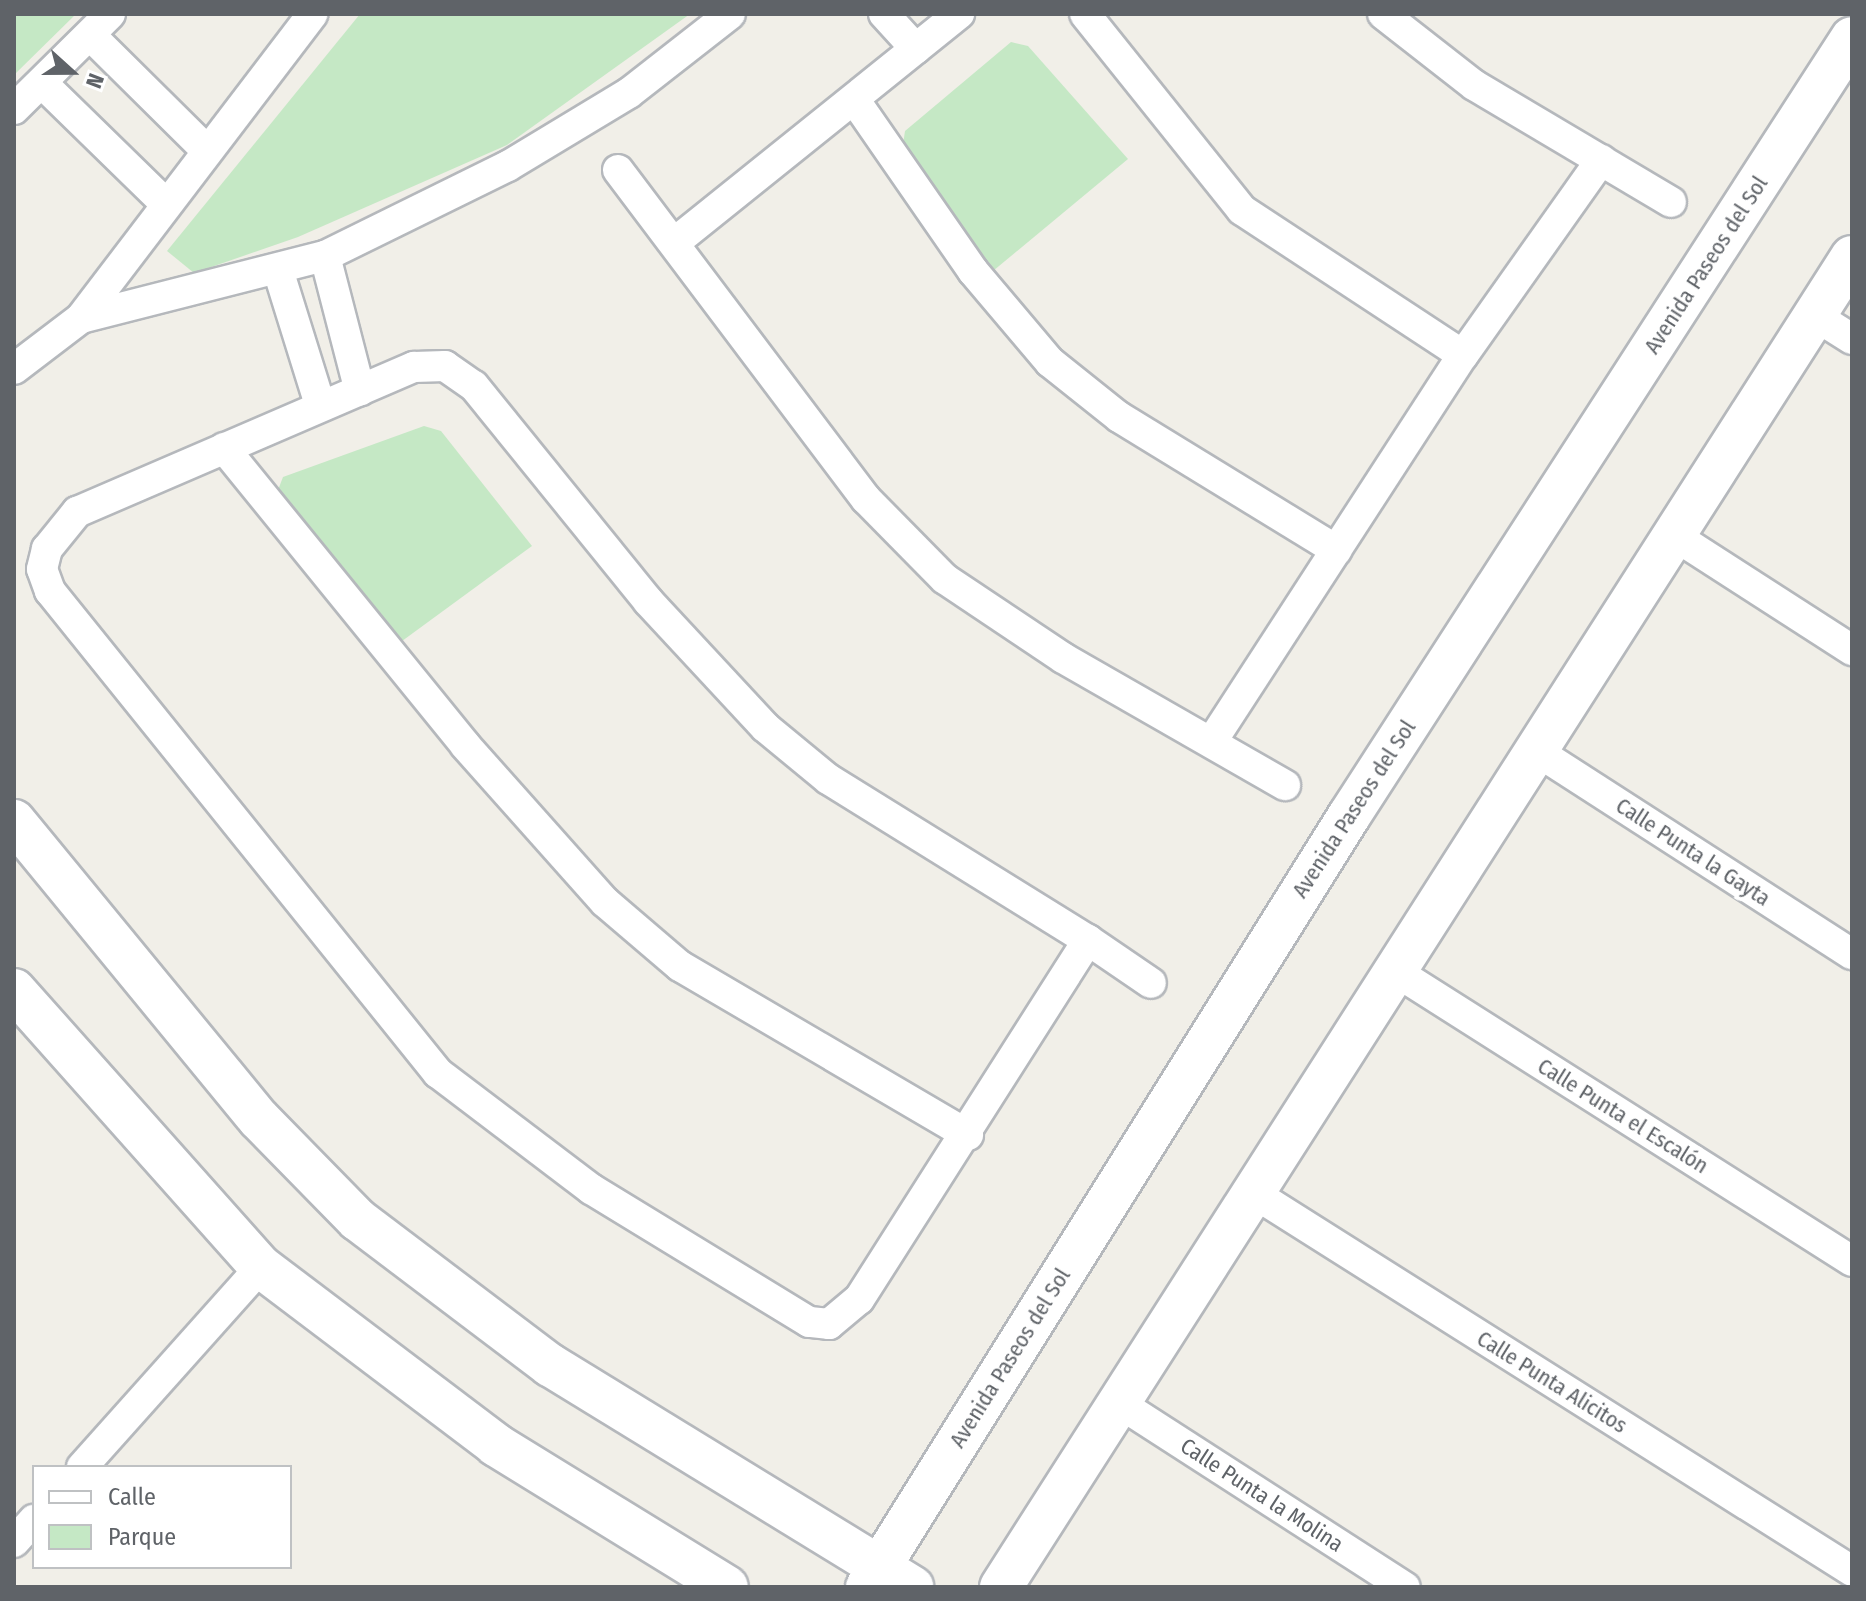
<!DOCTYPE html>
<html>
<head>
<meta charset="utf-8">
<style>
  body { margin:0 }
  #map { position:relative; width:1866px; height:1601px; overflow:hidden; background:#f1efe8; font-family:"Fira Sans Condensed",sans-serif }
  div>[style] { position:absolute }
  .green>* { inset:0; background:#c5e8c5 }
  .roads { filter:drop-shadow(2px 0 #b5b8bc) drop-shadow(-2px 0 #b5b8bc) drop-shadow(0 2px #b5b8bc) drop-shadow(0 -2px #b5b8bc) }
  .street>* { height:30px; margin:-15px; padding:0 15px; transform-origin:15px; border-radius:15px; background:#fff }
  .secondary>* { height:42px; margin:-21px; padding:0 21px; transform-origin:21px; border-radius:21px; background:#fff }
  span { translate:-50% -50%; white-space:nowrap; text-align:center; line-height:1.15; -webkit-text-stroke:8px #fff; paint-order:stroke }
  .street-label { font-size:22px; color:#5f6368 }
  .frame { position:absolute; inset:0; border:16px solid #5f6368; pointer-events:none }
  .legend { position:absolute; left:32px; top:1465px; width:260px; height:104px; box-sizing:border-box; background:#fff; border:2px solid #bfc1c3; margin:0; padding:10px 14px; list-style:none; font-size:24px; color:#5f6368 }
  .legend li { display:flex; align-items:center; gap:16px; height:40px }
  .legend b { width:40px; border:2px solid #bfc1c3 }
  .north { position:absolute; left:32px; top:32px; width:80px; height:80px; -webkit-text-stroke:6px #fff; paint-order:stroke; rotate:111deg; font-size:22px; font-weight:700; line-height:32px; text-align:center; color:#5f6368 }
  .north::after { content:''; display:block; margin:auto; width:28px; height:36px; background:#5f6368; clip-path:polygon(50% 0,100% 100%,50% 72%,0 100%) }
</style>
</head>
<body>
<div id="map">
  <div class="green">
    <i style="clip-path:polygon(14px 14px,76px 14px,14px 75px)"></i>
    <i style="clip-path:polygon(360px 14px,690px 14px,507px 145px,298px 237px,194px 273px,167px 251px)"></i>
    <i style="clip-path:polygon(1011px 42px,1028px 46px,1128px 159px,993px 271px,902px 151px,905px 131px)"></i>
    <i style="clip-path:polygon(424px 426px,441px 431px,532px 546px,398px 644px,278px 490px,283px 477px)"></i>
  </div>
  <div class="roads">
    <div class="street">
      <i style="left:884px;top:14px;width:47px;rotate:47.6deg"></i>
      <i style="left:1085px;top:14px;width:251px;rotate:51.3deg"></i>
      <i style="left:1242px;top:210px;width:264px;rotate:33.3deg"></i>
      <i style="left:1383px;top:14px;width:115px;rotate:38deg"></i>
      <i style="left:1474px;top:85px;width:229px;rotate:30.7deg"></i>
      <i style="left:90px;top:35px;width:161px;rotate:44.7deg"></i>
      <i style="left:42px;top:83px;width:170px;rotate:44.3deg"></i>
      <i style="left:856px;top:102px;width:206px;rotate:55.3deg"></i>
      <i style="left:973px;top:271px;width:119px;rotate:49.8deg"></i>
      <i style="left:1050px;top:362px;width:88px;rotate:38.6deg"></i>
      <i style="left:1119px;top:417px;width:255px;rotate:31.5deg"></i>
      <i style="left:14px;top:109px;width:135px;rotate:-44.7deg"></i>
      <i style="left:618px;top:170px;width:412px;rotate:53deg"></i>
      <i style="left:866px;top:499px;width:112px;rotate:45.4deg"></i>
      <i style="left:945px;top:579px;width:142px;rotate:33.8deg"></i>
      <i style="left:1063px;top:658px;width:256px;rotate:29.8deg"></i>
      <i style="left:674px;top:243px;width:366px;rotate:-38.8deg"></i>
      <i style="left:325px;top:256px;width:139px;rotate:75.5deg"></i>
      <i style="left:279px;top:273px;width:138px;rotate:72.7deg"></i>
      <i style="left:1814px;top:315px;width:45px;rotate:32.3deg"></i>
      <i style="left:81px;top:318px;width:252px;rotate:-14.3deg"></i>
      <i style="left:325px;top:256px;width:204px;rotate:-26.2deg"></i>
      <i style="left:508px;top:166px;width:141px;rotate:-31.1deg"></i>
      <i style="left:629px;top:93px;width:128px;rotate:-38deg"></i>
      <i style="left:14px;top:369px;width:84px;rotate:-37.3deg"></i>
      <i style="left:81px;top:318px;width:382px;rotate:-52.7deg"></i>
      <i style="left:224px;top:448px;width:382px;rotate:50.9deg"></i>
      <i style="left:465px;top:745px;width:210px;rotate:48.3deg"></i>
      <i style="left:605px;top:902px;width:99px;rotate:40.5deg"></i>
      <i style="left:680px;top:966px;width:334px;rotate:30.4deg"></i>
      <i style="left:1675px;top:536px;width:211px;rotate:32.8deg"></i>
      <i style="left:1212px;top:741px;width:460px;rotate:-57deg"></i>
      <i style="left:1463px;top:355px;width:239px;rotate:-54.7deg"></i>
      <i style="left:1535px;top:750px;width:377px;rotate:32.8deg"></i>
      <i style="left:1088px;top:940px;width:426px;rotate:122.5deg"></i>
      <i style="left:859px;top:1299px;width:39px;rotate:140deg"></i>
      <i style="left:829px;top:1324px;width:20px;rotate:-174deg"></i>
      <i style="left:809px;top:1322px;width:255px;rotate:-148.6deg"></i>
      <i style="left:591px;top:1189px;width:192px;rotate:-142.8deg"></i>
      <i style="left:438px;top:1073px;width:619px;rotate:-128.83deg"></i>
      <i style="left:50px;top:591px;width:23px;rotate:-110deg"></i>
      <i style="left:42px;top:569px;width:21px;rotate:-76deg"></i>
      <i style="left:47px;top:549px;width:48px;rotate:-51deg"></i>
      <i style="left:77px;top:512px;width:367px;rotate:-23.3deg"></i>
      <i style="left:414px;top:367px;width:31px;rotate:-2deg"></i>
      <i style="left:445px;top:366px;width:35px;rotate:35deg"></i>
      <i style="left:474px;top:386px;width:277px;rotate:51deg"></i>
      <i style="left:648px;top:601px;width:172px;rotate:47.1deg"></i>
      <i style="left:765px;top:727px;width:82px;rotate:39.5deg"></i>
      <i style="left:828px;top:779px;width:306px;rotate:31.8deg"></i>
      <i style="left:1088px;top:940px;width:76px;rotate:34.3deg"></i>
      <i style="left:1395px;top:971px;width:541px;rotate:32.4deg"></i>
      <i style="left:1252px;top:1192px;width:710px;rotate:32.28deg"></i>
      <i style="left:1119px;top:1403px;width:340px;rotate:32.8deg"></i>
      <i style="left:82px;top:1467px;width:268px;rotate:-48.2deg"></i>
      <i style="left:14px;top:1542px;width:30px;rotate:-48deg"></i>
    </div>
    <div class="secondary">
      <i style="left:14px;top:821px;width:386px;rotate:50.6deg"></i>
      <i style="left:259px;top:1119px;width:141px;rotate:45.6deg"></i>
      <i style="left:358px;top:1220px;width:241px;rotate:37.1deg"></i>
      <i style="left:550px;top:1365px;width:425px;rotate:31.5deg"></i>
      <i style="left:14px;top:990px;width:371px;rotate:48.3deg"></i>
      <i style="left:261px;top:1267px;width:295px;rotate:37.1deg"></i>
      <i style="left:496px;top:1445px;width:271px;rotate:31.6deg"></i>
      <i style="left:867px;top:1587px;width:909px;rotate:-57.99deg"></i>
      <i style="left:1349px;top:816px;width:926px;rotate:-57.12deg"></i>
      <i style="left:1001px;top:1587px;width:1579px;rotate:-57.39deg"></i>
    </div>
  </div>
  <div class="street-label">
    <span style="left:1706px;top:265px;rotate:-57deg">Avenida Paseos del Sol</span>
    <span style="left:1354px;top:809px;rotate:-57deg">Avenida Paseos del Sol</span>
    <span style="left:1693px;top:852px;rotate:33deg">Calle Punta la Gayta</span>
    <span style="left:1623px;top:1116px;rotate:32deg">Calle Punta el Escalón</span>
    <span style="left:1010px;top:1358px;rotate:-58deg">Avenida Paseos del Sol</span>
    <span style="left:1552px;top:1382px;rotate:32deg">Calle Punta Alicitos</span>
    <span style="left:1262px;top:1495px;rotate:33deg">Calle Punta la Molina</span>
  </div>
  <div class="frame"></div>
  <ul class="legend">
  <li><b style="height:10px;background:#fff"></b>Calle</li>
  <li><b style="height:22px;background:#c5e8c5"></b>Parque</li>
  </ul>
  <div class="north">N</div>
</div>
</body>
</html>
